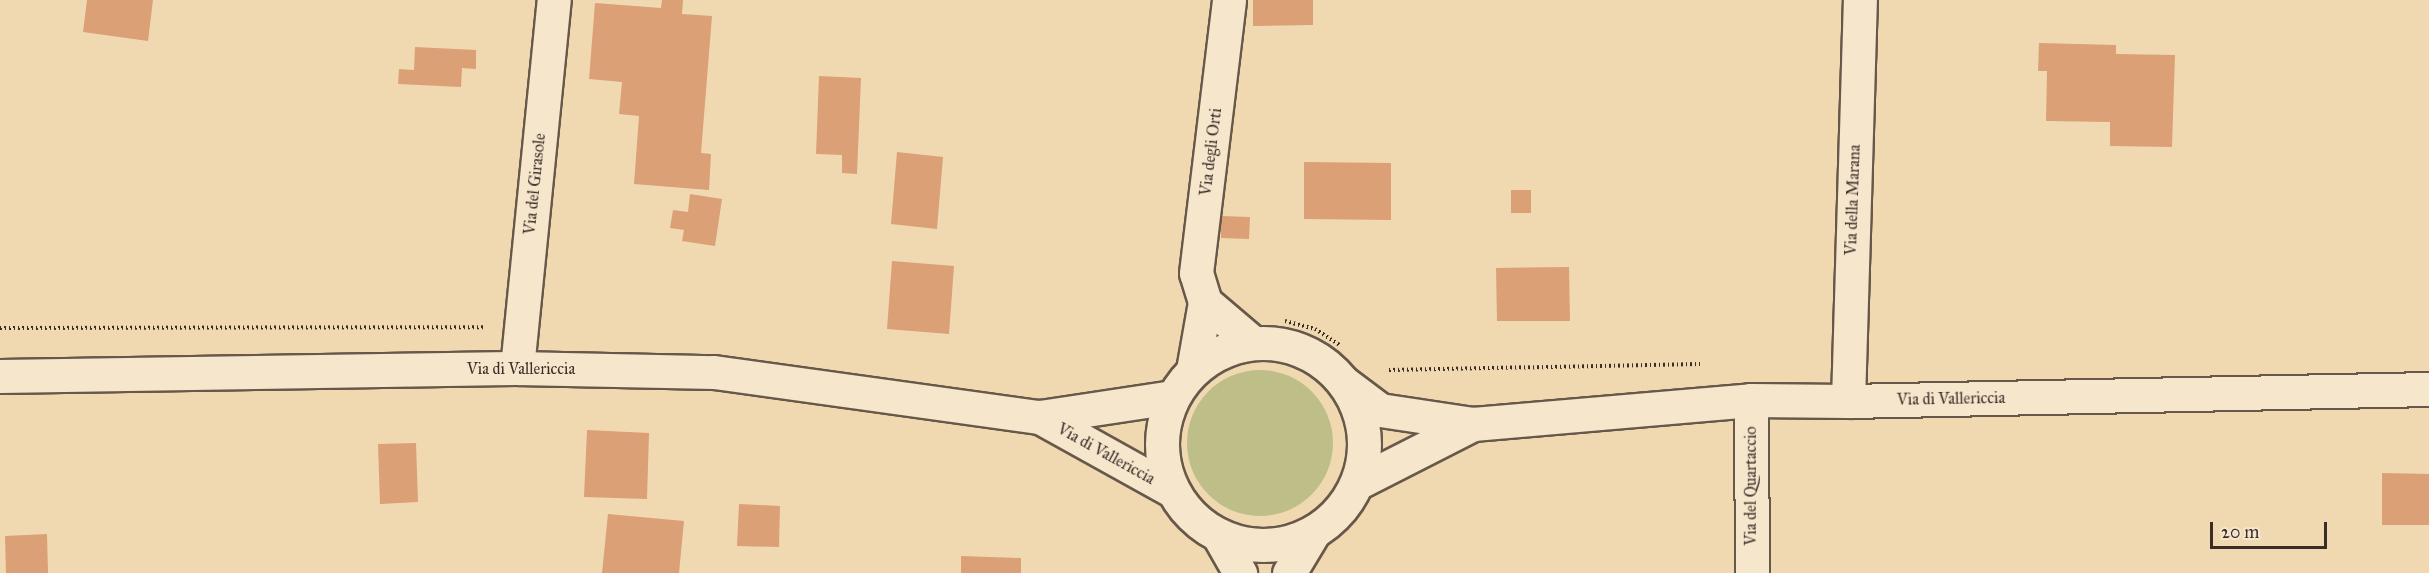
<!DOCTYPE html>
<html>
<head>
<meta charset="utf-8">
<style>
  body { margin:0 }
  #map { position:relative; width:2429px; height:573px; overflow:hidden; background:#f0d9b1; font-family:"IM FELL Great Primer",serif }
  div>[style] { position:absolute }
  .green>* { inset:0; background:#bebe88 }
  .round { border-radius:50% }
  .building>* { inset:0; background:#dba076 }
  .path>* { height:4px; margin-top:-2px; transform-origin:0; background:repeating-linear-gradient(90deg,#3a2d28 0 1.5px,transparent 0 4.5px) }
  .roads { filter:drop-shadow(2px 0 #68584a) drop-shadow(-2px 0 #68584a) drop-shadow(0 2px #68584a) drop-shadow(0 -2px #68584a) }
  .minor>* { height:33px; margin:-16.5px; padding:0 16.5px; transform-origin:16.5px; border-radius:16.5px; background:#f5e6cc }
  .tertiary>* { height:33px; margin:-16.5px; padding:0 16.5px; transform-origin:16.5px; border-radius:16.5px; background:#f5e6cc }
  .tertiary>.ring { margin:-16.5px; padding:0; box-sizing:content-box; background:none; border:33px solid #f5e6cc; border-radius:50% }
  span { translate:-50% -50%; white-space:nowrap; text-align:center; line-height:1.15; -webkit-text-stroke:4.5px #f5e6cc; paint-order:stroke }
  .street-label { font-size:16px; color:#3a2d28 }
  .scale { position:absolute; left:2210px; top:522px; width:117px; height:27px; box-sizing:border-box; border:3px solid #3a2d28; border-top:0; padding-left:8px; font-size:18px; line-height:21px; white-space:nowrap; color:#3a2d28; -webkit-text-stroke:4px #f5e6cc; paint-order:stroke }
</style>
</head>
<body>
<div id="map">
  <div class="green">
    <i class="round" style="left:1187px;top:370px;width:146px;height:146px"></i>
  </div>
  <div class="building">
    <i style="clip-path:polygon(87px 0,153px 0,148px 41px,83px 32px)"></i>
    <i style="clip-path:polygon(662px 0,683px 0,682px 14px,712px 16px,701px 153px,711px 154px,709px 190px,634px 184px,639px 116px,619px 114px,622px 82px,589px 79px,595px 3px,661px 8px)"></i>
    <i style="clip-path:polygon(1253px 0,1313px 0,1313px 25px,1253px 26px)"></i>
    <i style="clip-path:polygon(2039px 43px,2116px 45px,2116px 54px,2175px 55px,2172px 147px,2110px 146px,2110px 122px,2046px 121px,2047px 71px,2038px 71px)"></i>
    <i style="clip-path:polygon(415px 47px,476px 50px,476px 69px,462px 68px,461px 87px,398px 84px,399px 69px,414px 70px)"></i>
    <i style="clip-path:polygon(819px 76px,861px 78px,857px 174px,842px 173px,842px 155px,816px 154px)"></i>
    <i style="clip-path:polygon(897px 152px,943px 157px,937px 229px,891px 224px)"></i>
    <i style="clip-path:polygon(1304px 162px,1391px 163px,1391px 220px,1304px 219px)"></i>
    <i style="clip-path:polygon(1511px 190px,1531px 190px,1531px 213px,1511px 213px)"></i>
    <i style="clip-path:polygon(690px 194px,722px 199px,715px 246px,682px 241px,684px 230px,670px 228px,673px 210px,688px 212px)"></i>
    <i style="clip-path:polygon(1221px 216px,1250px 217px,1249px 239px,1221px 238px)"></i>
    <i style="clip-path:polygon(892px 261px,954px 266px,949px 334px,887px 329px)"></i>
    <i style="clip-path:polygon(1569px 267px,1570px 321px,1497px 321px,1496px 268px)"></i>
    <i style="clip-path:polygon(587px 430px,649px 433px,647px 499px,584px 497px)"></i>
    <i style="clip-path:polygon(416px 443px,418px 502px,380px 504px,378px 444px)"></i>
    <i style="clip-path:polygon(2382px 473px,2429px 474px,2429px 525px,2382px 525px)"></i>
    <i style="clip-path:polygon(739px 504px,780px 506px,779px 547px,737px 546px)"></i>
    <i style="clip-path:polygon(608px 514px,684px 521px,679px 573px,602px 573px)"></i>
    <i style="clip-path:polygon(47px 534px,48px 573px,6px 573px,5px 536px)"></i>
    <i style="clip-path:polygon(961px 556px,1021px 558px,1021px 573px,961px 573px)"></i>
  </div>
  <div class="path">
    <i style="left:1285px;top:321px;width:31px;rotate:15deg"></i>
    <i style="left:1315px;top:329px;width:30px;rotate:33deg"></i>
    <i style="left:0;top:328px;width:485px;rotate:-0.1deg"></i>
    <i style="left:1389px;top:370px;width:311px;rotate:-1.1deg"></i>
  </div>
  <div class="roads">
    <div class="minor">
      <i style="left:1205px;top:302px;width:63px;rotate:40.5deg"></i>
      <i style="left:517px;top:368px;width:370px;rotate:-84.3deg"></i>
      <i style="left:1193px;top:370px;width:69px;rotate:-80deg"></i>
      <i style="left:1205px;top:302px;width:30px;rotate:-107deg"></i>
      <i style="left:1196px;top:273px;width:275px;rotate:-83.1deg"></i>
      <i style="left:1751px;top:400px;width:173px;rotate:89.7deg"></i>
      <i style="left:1848px;top:401px;width:401px;rotate:-88.3deg"></i>
      <i style="left:1219px;top:536px;width:43px;rotate:60.4deg"></i>
      <i style="left:1289px;top:573px;width:47px;rotate:-59deg"></i>
    </div>
    <div class="tertiary">
      <i class="ring" style="left:1162px;top:343px;width:169px;height:169px"></i>
      <i style="left:0;top:376px;width:517px;rotate:-0.89deg"></i>
      <i style="left:517px;top:368px;width:197px;rotate:1.2deg"></i>
      <i style="left:714px;top:372px;width:329px;rotate:7.9deg"></i>
      <i style="left:1040px;top:417px;width:134px;rotate:-8.6deg"></i>
      <i style="left:1344px;top:383px;width:45px;rotate:36.9deg"></i>
      <i style="left:1380px;top:410px;width:94px;rotate:8.6deg"></i>
      <i style="left:1473px;top:424px;width:279px;rotate:-4.9deg"></i>
      <i style="left:1751px;top:400px;width:97px;rotate:0.6deg"></i>
      <i style="left:1848px;top:401px;width:581px;rotate:-1.18deg"></i>
      <i style="left:1040px;top:417px;width:152px;rotate:29.1deg"></i>
      <i style="left:1357px;top:483px;width:130px;rotate:-27deg"></i>
    </div>
  </div>
  <div class="street-label">
    <span style="left:1211px;top:152px;rotate:-83deg">Via degli Orti</span>
    <span style="left:535px;top:184px;rotate:-84deg">Via del Girasole</span>
    <span style="left:1853px;top:200px;rotate:-88deg">Via della Marana</span>
    <span style="left:521px;top:369px">Via di Vallericcia</span>
    <span style="left:1951px;top:399px;rotate:-1deg">Via di Vallericcia</span>
    <span style="left:1106px;top:454px;rotate:29deg">Via di Vallericcia</span>
    <span style="left:1751px;top:486px;rotate:-90deg">Via del Quartaccio</span>
  </div>
  <div class="scale">20 m</div>
</div>
</body>
</html>
